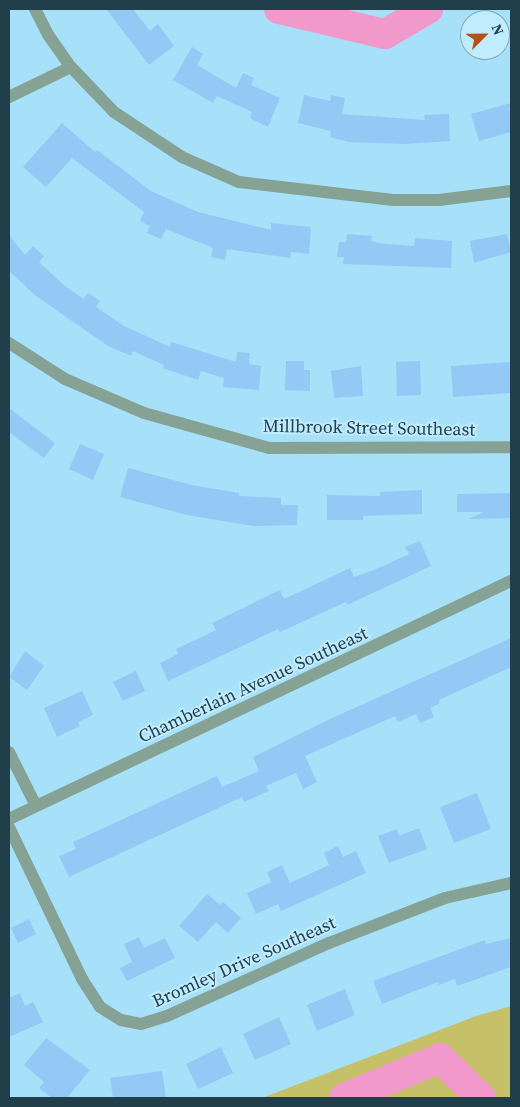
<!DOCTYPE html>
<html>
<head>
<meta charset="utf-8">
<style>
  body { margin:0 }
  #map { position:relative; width:520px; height:1107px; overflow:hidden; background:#a7e1f9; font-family:"Source Serif 4",serif }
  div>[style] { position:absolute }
  .green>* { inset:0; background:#c6c168 }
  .river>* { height:30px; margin:-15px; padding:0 15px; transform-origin:15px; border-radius:15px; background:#f299cb }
  .building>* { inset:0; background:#94c8f5 }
  .minor>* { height:12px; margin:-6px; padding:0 6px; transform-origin:6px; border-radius:6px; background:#85a294 }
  span { translate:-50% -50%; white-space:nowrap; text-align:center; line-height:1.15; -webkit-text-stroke:4px #c1ecfe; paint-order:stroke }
  .street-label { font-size:18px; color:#203f4b }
  .frame { position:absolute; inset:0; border:10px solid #203f4b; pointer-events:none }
  .north { position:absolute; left:460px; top:10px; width:50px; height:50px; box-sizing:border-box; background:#c1ecfe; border:1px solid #81a7b6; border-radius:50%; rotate:67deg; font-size:14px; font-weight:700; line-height:20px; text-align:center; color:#203f4b }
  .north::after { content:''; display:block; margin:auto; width:18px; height:22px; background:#b45119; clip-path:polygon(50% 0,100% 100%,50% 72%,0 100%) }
</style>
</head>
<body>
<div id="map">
  <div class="green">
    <i style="clip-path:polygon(511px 1006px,511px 1098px,262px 1098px,476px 1016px)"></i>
  </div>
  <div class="river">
    <i style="left:279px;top:9px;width:109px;rotate:13.3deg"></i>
    <i style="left:385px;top:34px;width:50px;rotate:-30.2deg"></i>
    <i style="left:344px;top:1098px;width:104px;rotate:-22.6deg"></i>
    <i style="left:440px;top:1058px;width:57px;rotate:44.3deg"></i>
  </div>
  <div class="building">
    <i style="clip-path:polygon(106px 9px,133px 9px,150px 31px,158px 24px,174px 46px,149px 65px)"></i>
    <i style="clip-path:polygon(192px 47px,203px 54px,197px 65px,236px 88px,243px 73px,254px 78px,251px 85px,280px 98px,268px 127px,250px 118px,252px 112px,217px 96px,213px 103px,173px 80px)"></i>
    <i style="clip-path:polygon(304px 95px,330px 101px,331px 95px,345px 98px,342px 114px,425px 120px,424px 115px,449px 114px,450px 141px,405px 144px,349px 142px,330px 137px,331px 131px,298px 123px)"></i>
    <i style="clip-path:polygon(511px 103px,511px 132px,479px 141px,471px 114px)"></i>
    <i style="clip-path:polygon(62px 123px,95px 152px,97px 150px,151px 191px,198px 212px,271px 230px,271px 223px,311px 227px,309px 254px,291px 252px,290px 258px,227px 249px,225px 260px,211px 257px,213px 248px,166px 229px,161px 239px,147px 233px,150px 226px,140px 221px,144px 212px,72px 158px,46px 187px,23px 167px)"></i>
    <i style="clip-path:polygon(347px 234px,372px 236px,371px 241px,385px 244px,414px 246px,415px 238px,452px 241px,451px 268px,343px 264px,344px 257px,337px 257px,339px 242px,346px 242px)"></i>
    <i style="clip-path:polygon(507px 234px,511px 252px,474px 263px,470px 241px)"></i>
    <i style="clip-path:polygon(9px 235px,25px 255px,33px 246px,44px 256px,39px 262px,66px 287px,84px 299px,88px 293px,100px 301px,96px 307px,124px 326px,170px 347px,171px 342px,236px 362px,237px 352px,250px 353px,249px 364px,261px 366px,259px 390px,223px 387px,224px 378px,201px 371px,198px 380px,163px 368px,164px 365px,133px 351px,131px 356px,108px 346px,36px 296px,9px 271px)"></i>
    <i style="clip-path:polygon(286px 361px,304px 361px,304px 370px,310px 370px,310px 391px,285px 390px)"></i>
    <i style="clip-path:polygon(420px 361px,421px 395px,397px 396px,396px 362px)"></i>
    <i style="clip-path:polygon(511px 362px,511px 393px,453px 397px,451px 366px)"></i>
    <i style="clip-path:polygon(361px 366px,363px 396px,334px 398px,331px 371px)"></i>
    <i style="clip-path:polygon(9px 408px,55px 443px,44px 458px,9px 432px)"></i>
    <i style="clip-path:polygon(80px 444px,104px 454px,93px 480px,69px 469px)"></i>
    <i style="clip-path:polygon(128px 468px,192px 485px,239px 493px,239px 496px,281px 498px,281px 505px,298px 505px,297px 525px,253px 526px,187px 515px,120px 497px)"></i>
    <i style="clip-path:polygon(422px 490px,422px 514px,363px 516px,363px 520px,327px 520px,327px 495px,380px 496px,380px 492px)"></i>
    <i style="clip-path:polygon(511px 493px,511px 518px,468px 519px,484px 512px,457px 512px,457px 494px)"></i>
    <i style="clip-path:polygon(420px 541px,431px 566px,347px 605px,346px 602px,280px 632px,278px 629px,168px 681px,160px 663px,178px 654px,176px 649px,216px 630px,212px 623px,280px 590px,284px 599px,350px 568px,354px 577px,374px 570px,409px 554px,405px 547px)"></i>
    <i style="clip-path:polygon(511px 638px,511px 667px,439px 700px,440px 703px,430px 708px,434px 717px,420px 723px,416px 714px,398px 722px,395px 716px,305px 756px,317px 782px,303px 789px,296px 773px,266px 786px,269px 791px,244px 802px,242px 797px,69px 877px,59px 856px,76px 849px,73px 842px,217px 776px,222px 787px,259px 771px,253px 757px,332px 718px)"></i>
    <i style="clip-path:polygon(25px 651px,44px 666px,27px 690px,9px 677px)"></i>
    <i style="clip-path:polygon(136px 671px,145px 691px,123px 701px,113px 682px)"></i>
    <i style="clip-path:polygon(82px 691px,93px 715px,78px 722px,80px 726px,57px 737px,44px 708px)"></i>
    <i style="clip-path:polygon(477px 793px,491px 829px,454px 843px,440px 807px)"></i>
    <i style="clip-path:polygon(419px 828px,427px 849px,389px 863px,378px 836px,397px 829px,399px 836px)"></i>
    <i style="clip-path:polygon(338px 846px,343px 857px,356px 851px,366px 873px,281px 911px,278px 904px,256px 914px,247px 893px,271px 882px,267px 872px,282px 865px,290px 883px,329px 865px,324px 853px)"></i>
    <i style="clip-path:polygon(207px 894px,220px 905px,223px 902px,241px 918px,228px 933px,216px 922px,198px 942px,179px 926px)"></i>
    <i style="clip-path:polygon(29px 919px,36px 934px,18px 943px,11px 928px)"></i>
    <i style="clip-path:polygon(139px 937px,144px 948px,165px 938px,175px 958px,127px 981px,120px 968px,132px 962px,124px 944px)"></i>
    <i style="clip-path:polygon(511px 938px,511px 967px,457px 986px,455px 979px,439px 985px,438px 982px,382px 1004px,373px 981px,485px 940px,486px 944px)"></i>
    <i style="clip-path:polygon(345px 989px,355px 1015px,317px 1031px,307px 1005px)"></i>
    <i style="clip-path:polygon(20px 993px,25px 1006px,33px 1002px,43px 1022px,9px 1037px,9px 998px)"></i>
    <i style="clip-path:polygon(279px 1017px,291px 1044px,255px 1060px,243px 1034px)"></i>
    <i style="clip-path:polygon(46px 1038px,90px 1070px,67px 1098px,52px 1098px,39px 1088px,44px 1082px,24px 1065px)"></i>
    <i style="clip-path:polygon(221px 1047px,233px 1073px,198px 1089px,186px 1064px)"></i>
    <i style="clip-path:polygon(162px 1071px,166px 1098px,113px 1098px,110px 1078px)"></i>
  </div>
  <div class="minor">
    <i style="left:35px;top:9px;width:30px;rotate:63deg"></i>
    <i style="left:49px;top:36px;width:38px;rotate:55deg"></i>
    <i style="left:71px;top:67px;width:62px;rotate:46.3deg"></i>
    <i style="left:114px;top:112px;width:82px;rotate:33.5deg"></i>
    <i style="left:182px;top:157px;width:62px;rotate:23.7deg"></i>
    <i style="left:239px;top:182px;width:155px;rotate:6.7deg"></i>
    <i style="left:393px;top:200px;width:46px"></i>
    <i style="left:439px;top:200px;width:73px;rotate:-7.1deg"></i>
    <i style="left:9px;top:97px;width:69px;rotate:-25.8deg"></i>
    <i style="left:9px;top:343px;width:67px;rotate:32.7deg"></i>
    <i style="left:65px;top:379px;width:86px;rotate:23.3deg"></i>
    <i style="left:144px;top:413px;width:130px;rotate:15.6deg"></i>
    <i style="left:269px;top:448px;width:242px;rotate:-0.2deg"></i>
    <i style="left:9px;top:752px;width:60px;rotate:63.4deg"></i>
    <i style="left:9px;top:819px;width:556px;rotate:-25.37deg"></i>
    <i style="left:9px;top:827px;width:169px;rotate:64.3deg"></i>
    <i style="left:82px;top:979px;width:33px;rotate:57deg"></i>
    <i style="left:100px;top:1007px;width:25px;rotate:32deg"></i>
    <i style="left:121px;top:1020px;width:20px;rotate:11deg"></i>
    <i style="left:141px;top:1024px;width:27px;rotate:-17deg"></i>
    <i style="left:167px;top:1016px;width:178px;rotate:-24.3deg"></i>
    <i style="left:329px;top:943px;width:124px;rotate:-21.2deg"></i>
    <i style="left:445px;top:898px;width:68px;rotate:-12.8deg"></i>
  </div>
  <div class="street-label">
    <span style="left:369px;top:428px;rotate:1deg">Millbrook Street Southeast</span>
    <span style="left:253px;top:685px;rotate:-25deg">Chamberlain Avenue Southeast</span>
    <span style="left:244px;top:962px;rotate:-24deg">Bromley Drive Southeast</span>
  </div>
  <div class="frame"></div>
  <div class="north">N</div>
</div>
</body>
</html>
